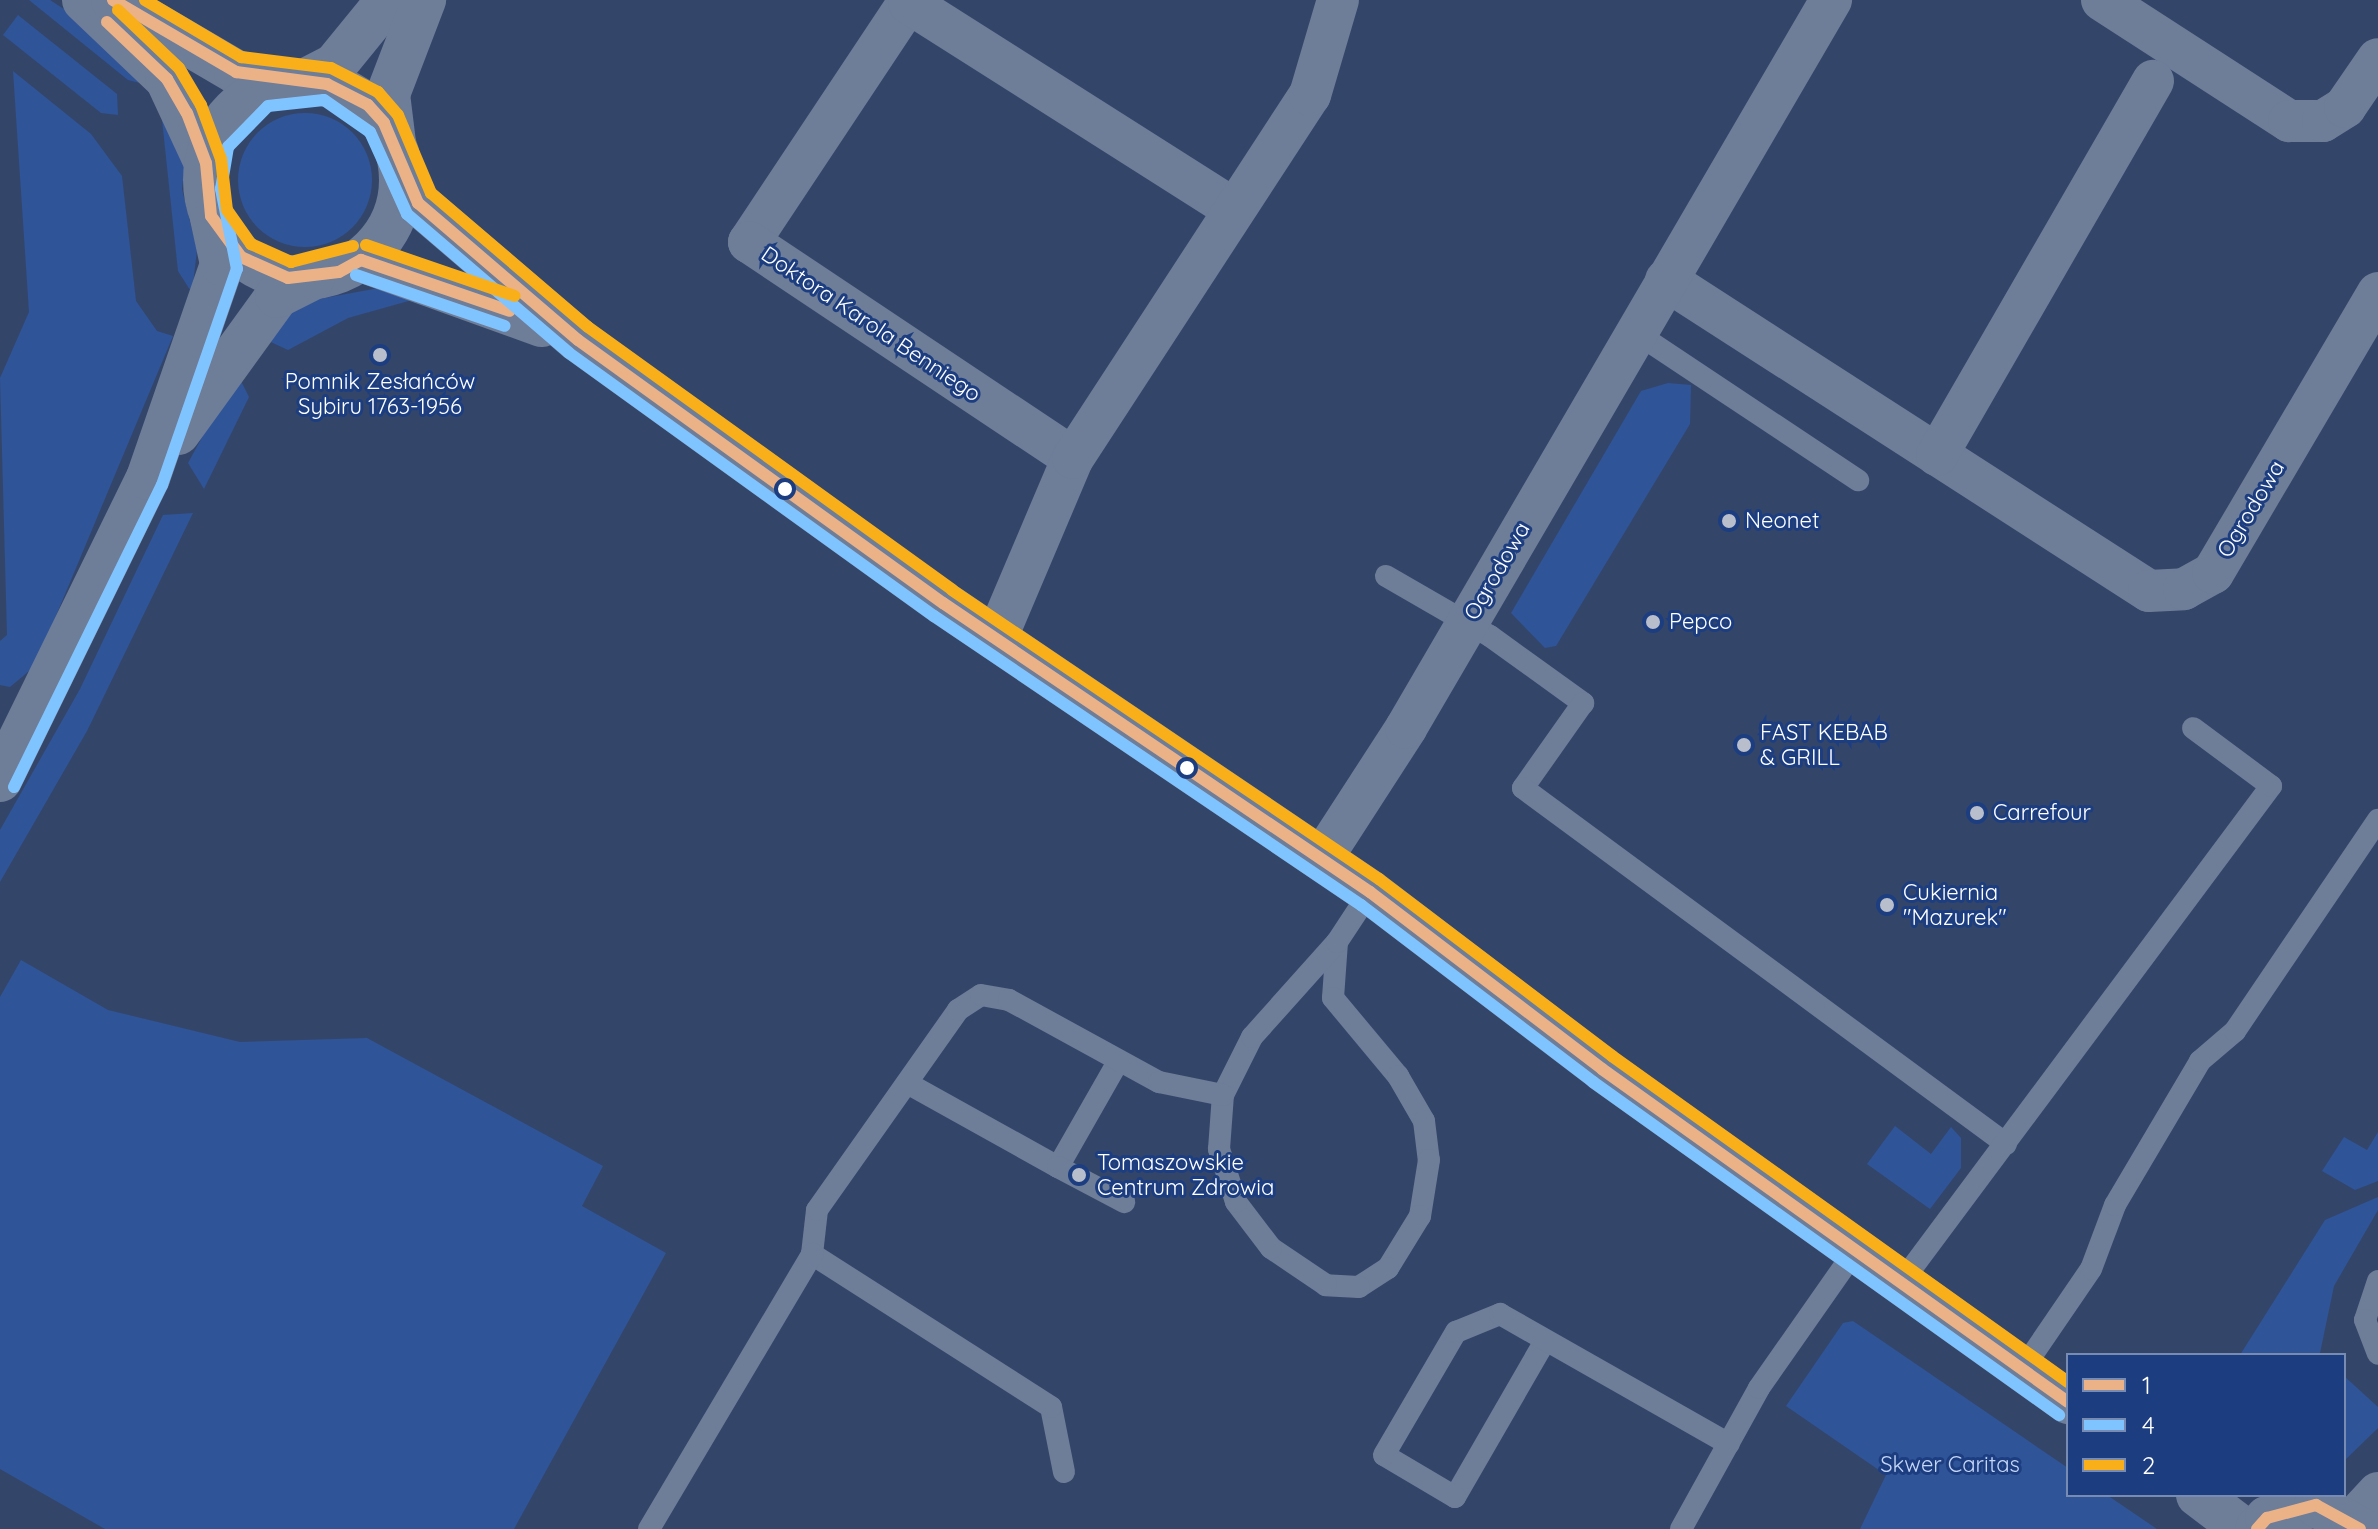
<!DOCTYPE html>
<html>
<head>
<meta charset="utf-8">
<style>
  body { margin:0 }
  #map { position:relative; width:2378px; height:1529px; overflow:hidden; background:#33466a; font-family:Quicksand,sans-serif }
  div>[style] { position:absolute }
  .green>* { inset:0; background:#305498 }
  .round { border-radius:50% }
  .service>* { height:22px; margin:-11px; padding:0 11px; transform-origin:11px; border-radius:11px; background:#6e7d98 }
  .minor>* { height:42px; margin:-21px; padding:0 21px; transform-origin:21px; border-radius:21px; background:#6e7d98 }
  .tertiary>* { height:44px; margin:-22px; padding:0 22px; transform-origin:22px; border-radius:22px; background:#6e7d98 }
  .tertiary>.ring { margin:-22px; padding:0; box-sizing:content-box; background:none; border:44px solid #6e7d98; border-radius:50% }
  .bus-1>* { height:12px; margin:-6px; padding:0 6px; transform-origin:6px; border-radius:6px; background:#ebb288 }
  .bus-2>* { height:12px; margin:-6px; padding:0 6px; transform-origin:6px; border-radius:6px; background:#80c4ff }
  .bus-3>* { height:12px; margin:-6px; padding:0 6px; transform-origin:6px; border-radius:6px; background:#f9af1a }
  .dots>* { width:22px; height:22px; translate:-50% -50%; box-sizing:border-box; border:4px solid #1c3e81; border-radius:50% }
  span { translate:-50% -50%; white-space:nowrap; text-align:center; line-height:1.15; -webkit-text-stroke:6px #1c3e81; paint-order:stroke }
  .street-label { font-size:22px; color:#fff }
  .poi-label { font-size:22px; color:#fff }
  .left { translate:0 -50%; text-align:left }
  .park-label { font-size:22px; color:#c5d6f7 }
  .legend { position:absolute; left:2066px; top:1353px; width:280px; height:144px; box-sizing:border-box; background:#1c3e81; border:2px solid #778bb3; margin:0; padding:10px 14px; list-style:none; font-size:24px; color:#fff }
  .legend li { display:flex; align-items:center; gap:16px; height:40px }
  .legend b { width:40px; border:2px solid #778bb3 }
</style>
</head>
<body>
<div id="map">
  <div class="green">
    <i style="clip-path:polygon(29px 0,50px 0,73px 15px,144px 84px,128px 80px)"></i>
    <i style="clip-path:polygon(18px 15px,117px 94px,118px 115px,101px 113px,3px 35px)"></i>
    <i style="clip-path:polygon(13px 71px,91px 134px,122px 176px,136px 301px,157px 331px,173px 336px,35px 666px,10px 687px,0 685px,0 641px,7px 635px,0 378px,29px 312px)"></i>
    <i style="clip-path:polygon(161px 110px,185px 163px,182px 189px,197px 250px,192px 293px,178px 271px)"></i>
    <i class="round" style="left:238px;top:113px;width:134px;height:134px"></i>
    <i style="clip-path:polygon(390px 286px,412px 300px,348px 318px,288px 350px,260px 337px,297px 303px)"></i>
    <i style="clip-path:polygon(237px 373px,249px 397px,204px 489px,188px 463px)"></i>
    <i style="clip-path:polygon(1668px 383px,1691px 385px,1690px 424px,1556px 646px,1545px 648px,1511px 613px,1641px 391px)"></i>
    <i style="clip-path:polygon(193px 513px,87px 731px,0 882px,0 830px,80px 689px,163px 515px)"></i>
    <i style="clip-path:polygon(21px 960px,108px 1010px,240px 1042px,367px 1038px,603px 1166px,582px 1206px,666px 1253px,514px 1529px,105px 1529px,0 1469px,0 997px)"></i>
    <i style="clip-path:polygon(1895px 1126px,1931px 1154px,1951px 1127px,1961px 1138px,1961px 1168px,1930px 1209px,1867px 1164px)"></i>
    <i style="clip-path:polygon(2378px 1132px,2378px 1181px,2355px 1190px,2322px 1171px,2344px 1137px,2367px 1150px)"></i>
    <i style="clip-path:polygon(2378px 1197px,2378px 1210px,2334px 1286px,2320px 1353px,2240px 1355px,2325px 1220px)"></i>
    <i style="clip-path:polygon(1853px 1321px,2068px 1468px,2068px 1495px,2107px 1495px,2157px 1529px,1860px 1529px,1886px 1475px,1786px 1406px,1843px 1323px)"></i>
    <i style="clip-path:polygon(2344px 1376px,2378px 1407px,2378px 1428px,2344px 1461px)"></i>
  </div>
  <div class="service">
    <i style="left:1635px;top:332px;width:268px;rotate:33.6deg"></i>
    <i style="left:1386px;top:576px;width:120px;rotate:30deg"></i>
    <i style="left:1490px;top:636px;width:115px;rotate:35.8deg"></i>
    <i style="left:1583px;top:703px;width:104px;rotate:125.2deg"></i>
    <i style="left:1523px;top:788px;width:600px;rotate:36.39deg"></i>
    <i style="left:1337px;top:942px;width:56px;rotate:94.1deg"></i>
    <i style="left:1333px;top:998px;width:102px;rotate:50.2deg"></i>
    <i style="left:1398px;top:1076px;width:52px;rotate:60deg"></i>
    <i style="left:1424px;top:1121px;width:39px;rotate:83deg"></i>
    <i style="left:1429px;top:1160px;width:57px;rotate:99.1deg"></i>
    <i style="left:1420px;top:1216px;width:61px;rotate:121.6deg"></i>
    <i style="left:1388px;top:1268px;width:35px;rotate:147deg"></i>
    <i style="left:1359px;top:1287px;width:33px;rotate:-177deg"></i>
    <i style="left:1326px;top:1285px;width:66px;rotate:-146.1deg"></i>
    <i style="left:1271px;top:1248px;width:58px;rotate:-127.3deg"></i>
    <i style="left:1236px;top:1202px;width:56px;rotate:-107.8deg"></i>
    <i style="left:1219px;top:1149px;width:54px;rotate:-85.8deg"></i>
    <i style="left:1223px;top:1095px;width:65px;rotate:-63.4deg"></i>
    <i style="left:1252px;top:1037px;width:127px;rotate:-48.2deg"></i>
    <i style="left:1337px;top:942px;width:60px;rotate:-56.6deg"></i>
    <i style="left:907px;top:1083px;width:173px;rotate:29.1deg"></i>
    <i style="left:1058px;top:1167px;width:121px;rotate:-60.3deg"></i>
    <i style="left:1058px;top:1167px;width:75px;rotate:27.9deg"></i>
    <i style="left:2378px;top:1281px;width:41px;rotate:108.4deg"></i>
    <i style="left:2365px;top:1320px;width:36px;rotate:69deg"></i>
    <i style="left:1900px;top:1284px;width:621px;rotate:-53.31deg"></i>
    <i style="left:2271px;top:786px;width:97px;rotate:-143.4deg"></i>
    <i style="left:1545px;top:1341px;width:180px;rotate:120deg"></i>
    <i style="left:1455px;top:1497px;width:82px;rotate:-149.4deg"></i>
    <i style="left:1384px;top:1455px;width:143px;rotate:-59.7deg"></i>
    <i style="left:1456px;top:1332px;width:48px;rotate:-22.2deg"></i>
    <i style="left:1500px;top:1314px;width:263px;rotate:29.6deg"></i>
    <i style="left:2022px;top:1370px;width:122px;rotate:-55.7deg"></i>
    <i style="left:2091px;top:1269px;width:68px;rotate:-69.4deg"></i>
    <i style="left:2115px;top:1205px;width:167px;rotate:-59.4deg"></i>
    <i style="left:2200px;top:1061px;width:46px;rotate:-40.6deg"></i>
    <i style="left:2235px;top:1031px;width:255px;rotate:-55.9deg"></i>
    <i style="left:1064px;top:1472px;width:66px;rotate:-101.3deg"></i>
    <i style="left:1051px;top:1407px;width:284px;rotate:-147.4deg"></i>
    <i style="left:812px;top:1254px;width:44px;rotate:-83.5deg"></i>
    <i style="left:817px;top:1210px;width:245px;rotate:-54.8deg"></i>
    <i style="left:958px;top:1010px;width:27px;rotate:-33deg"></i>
    <i style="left:981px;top:995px;width:28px;rotate:10deg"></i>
    <i style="left:1009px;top:1000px;width:171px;rotate:28.7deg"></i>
    <i style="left:1159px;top:1082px;width:65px;rotate:11.5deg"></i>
    <i style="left:649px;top:1529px;width:320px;rotate:-59.3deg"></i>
    <i style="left:1681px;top:1529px;width:161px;rotate:-61deg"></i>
    <i style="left:1759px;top:1388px;width:167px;rotate:-55deg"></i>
  </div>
  <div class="minor">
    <i style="left:910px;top:0;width:291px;rotate:123.6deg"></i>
    <i style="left:749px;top:242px;width:389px;rotate:33.7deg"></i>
    <i style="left:2102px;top:0;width:223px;rotate:32.9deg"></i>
    <i style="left:2289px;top:121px;width:34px"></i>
    <i style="left:2323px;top:121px;width:26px;rotate:-32deg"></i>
    <i style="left:2345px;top:107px;width:58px;rotate:-55.5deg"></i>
    <i style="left:909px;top:3px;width:383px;rotate:32.4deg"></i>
    <i style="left:1666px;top:280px;width:574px;rotate:32.78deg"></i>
    <i style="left:2149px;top:591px;width:35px;rotate:-3deg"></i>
    <i style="left:2184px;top:589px;width:33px;rotate:-29deg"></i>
    <i style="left:2213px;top:573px;width:325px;rotate:-59.5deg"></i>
    <i style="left:1937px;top:455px;width:432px;rotate:-60deg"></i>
    <i style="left:996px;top:639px;width:197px;rotate:-67deg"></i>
    <i style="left:1073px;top:458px;width:434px;rotate:-56.9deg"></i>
    <i style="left:1310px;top:95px;width:99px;rotate:-73.6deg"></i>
    <i style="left:1322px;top:858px;width:155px;rotate:-57.1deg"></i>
    <i style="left:1406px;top:728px;width:843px;rotate:-59.72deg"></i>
    <i style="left:2353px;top:1520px;width:37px;rotate:-47deg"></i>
  </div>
  <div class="tertiary">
    <i style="left:84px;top:0;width:115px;rotate:43.6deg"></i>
    <i style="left:167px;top:79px;width:93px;rotate:65.1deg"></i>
    <i style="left:113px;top:0;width:143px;rotate:30.3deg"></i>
    <i style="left:236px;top:72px;width:50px;rotate:12.7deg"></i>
    <i style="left:304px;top:81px;width:35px;rotate:-27deg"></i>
    <i style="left:335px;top:65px;width:84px;rotate:-50.8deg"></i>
    <i class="ring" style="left:205px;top:82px;width:152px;height:152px"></i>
    <i style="left:394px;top:143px;width:49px;rotate:-97deg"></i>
    <i style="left:388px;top:94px;width:101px;rotate:-69deg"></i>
    <i style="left:401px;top:170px;width:37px;rotate:63deg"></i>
    <i style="left:418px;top:203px;width:211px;rotate:40.6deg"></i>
    <i style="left:578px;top:340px;width:450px;rotate:35.8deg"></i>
    <i style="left:943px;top:603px;width:516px;rotate:34.09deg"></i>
    <i style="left:1370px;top:892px;width:292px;rotate:37.3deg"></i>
    <i style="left:1602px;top:1069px;width:573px;rotate:35.55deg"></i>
    <i style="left:361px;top:260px;width:192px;rotate:19.8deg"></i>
    <i style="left:178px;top:433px;width:169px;rotate:-54.1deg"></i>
    <i style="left:277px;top:296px;width:40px;rotate:-26.6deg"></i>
    <i style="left:0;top:780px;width:336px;rotate:-63.9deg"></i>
    <i style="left:148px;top:478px;width:226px;rotate:-70.9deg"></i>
    <i style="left:222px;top:264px;width:47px;rotate:-102.3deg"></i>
    <i style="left:2198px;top:1495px;width:56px;rotate:37.1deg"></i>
    <i style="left:2257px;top:1529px;width:15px;rotate:-48deg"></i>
    <i style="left:2267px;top:1518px;width:51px;rotate:-14.9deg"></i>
    <i style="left:2316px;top:1505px;width:50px;rotate:28.6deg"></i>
  </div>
  <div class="bus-1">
    <i style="left:113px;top:0;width:143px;rotate:30.3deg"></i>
    <i style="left:236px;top:72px;width:92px;rotate:7.5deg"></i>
    <i style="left:327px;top:84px;width:46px;rotate:27.1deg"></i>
    <i style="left:368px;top:105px;width:24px;rotate:48deg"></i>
    <i style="left:384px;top:123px;width:87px;rotate:67deg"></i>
    <i style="left:418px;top:203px;width:211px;rotate:40.6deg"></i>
    <i style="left:578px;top:340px;width:450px;rotate:35.8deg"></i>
    <i style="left:943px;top:603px;width:516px;rotate:34.09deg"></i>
    <i style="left:1370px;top:892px;width:292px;rotate:37.3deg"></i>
    <i style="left:1602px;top:1069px;width:573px;rotate:35.55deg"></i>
    <i style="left:107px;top:22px;width:83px;rotate:43.5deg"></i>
    <i style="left:167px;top:79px;width:39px;rotate:60deg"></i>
    <i style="left:187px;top:113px;width:53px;rotate:69.2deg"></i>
    <i style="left:206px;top:163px;width:53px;rotate:84.6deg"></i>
    <i style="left:211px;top:216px;width:51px;rotate:53.8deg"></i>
    <i style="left:241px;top:257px;width:51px;rotate:24.1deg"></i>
    <i style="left:288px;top:278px;width:51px;rotate:-6.7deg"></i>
    <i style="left:339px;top:272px;width:25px;rotate:-29deg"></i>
    <i style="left:361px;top:260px;width:157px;rotate:18.9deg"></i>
    <i style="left:2257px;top:1529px;width:15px;rotate:-48deg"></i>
    <i style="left:2267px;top:1518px;width:51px;rotate:-14.9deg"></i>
    <i style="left:2316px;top:1505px;width:50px;rotate:28.6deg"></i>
  </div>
  <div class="bus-2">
    <i style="left:356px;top:275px;width:157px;rotate:18.9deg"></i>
    <i style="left:14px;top:787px;width:336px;rotate:-63.9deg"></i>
    <i style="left:162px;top:485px;width:229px;rotate:-70.9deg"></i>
    <i style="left:237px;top:269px;width:82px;rotate:-101.3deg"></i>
    <i style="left:221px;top:189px;width:43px;rotate:-80.5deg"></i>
    <i style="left:228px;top:147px;width:57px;rotate:-45.7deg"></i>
    <i style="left:268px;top:106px;width:56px;rotate:-6.1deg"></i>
    <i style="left:324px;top:100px;width:56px;rotate:34.8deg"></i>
    <i style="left:370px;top:132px;width:90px;rotate:65.7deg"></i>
    <i style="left:407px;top:214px;width:213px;rotate:40.6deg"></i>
    <i style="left:569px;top:353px;width:450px;rotate:35.8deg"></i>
    <i style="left:934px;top:616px;width:516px;rotate:34.09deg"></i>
    <i style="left:1361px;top:905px;width:292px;rotate:37.3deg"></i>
    <i style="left:1593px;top:1082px;width:573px;rotate:35.55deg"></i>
  </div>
  <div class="bus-3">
    <i style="left:145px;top:0;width:112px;rotate:30.7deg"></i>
    <i style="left:241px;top:57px;width:91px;rotate:7deg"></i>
    <i style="left:331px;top:68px;width:53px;rotate:27.1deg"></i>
    <i style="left:378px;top:92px;width:30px;rotate:49deg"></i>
    <i style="left:398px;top:115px;width:85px;rotate:67.1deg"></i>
    <i style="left:431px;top:193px;width:206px;rotate:40.5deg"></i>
    <i style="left:588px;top:327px;width:449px;rotate:35.8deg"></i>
    <i style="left:952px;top:590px;width:516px;rotate:34.09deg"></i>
    <i style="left:1379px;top:879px;width:293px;rotate:37.2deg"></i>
    <i style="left:1612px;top:1056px;width:561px;rotate:35.56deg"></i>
    <i style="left:118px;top:10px;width:84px;rotate:43.6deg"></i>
    <i style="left:179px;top:68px;width:43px;rotate:59.3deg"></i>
    <i style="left:201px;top:105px;width:58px;rotate:69.7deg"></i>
    <i style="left:221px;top:159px;width:51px;rotate:83.3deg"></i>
    <i style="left:227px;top:210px;width:42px;rotate:54.8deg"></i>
    <i style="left:251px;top:244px;width:44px;rotate:24.2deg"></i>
    <i style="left:291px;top:262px;width:64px;rotate:-14.5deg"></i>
    <i style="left:366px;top:245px;width:157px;rotate:18.9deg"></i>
  </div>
  <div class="dots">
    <i style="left:380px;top:355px;background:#b8becb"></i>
    <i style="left:785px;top:489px;background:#fff"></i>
    <i style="left:1729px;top:521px;background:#b8becb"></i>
    <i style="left:1653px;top:622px;background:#b8becb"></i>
    <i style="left:1744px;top:745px;background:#b8becb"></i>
    <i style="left:1187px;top:768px;background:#fff"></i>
    <i style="left:1977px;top:813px;background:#b8becb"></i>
    <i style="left:1887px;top:905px;background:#b8becb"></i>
    <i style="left:1079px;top:1175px;background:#b8becb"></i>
  </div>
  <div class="street-label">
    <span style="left:871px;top:324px;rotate:34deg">Doktora Karola Benniego</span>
    <span style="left:2251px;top:509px;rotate:-59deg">Ogrodowa</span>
    <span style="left:1497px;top:571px;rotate:-60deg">Ogrodowa</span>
  </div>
  <div class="poi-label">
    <span style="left:380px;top:394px">Pomnik Zesłańców<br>Sybiru 1763-1956</span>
    <span class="left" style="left:1745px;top:521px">Neonet</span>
    <span class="left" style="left:1669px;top:622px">Pepco</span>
    <span class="left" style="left:1760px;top:745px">FAST KEBAB<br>&amp; GRILL</span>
    <span class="left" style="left:1993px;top:813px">Carrefour</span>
    <span class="left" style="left:1903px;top:905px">Cukiernia<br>"Mazurek"</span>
    <span class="left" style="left:1097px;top:1175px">Tomaszowskie<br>Centrum Zdrowia</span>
  </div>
  <div class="park-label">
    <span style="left:1950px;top:1465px">Skwer Caritas</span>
  </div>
  <ul class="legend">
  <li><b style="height:10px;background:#ebb288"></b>1</li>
  <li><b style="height:10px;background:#80c4ff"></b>4</li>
  <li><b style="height:10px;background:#f9af1a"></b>2</li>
  </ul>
</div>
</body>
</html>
